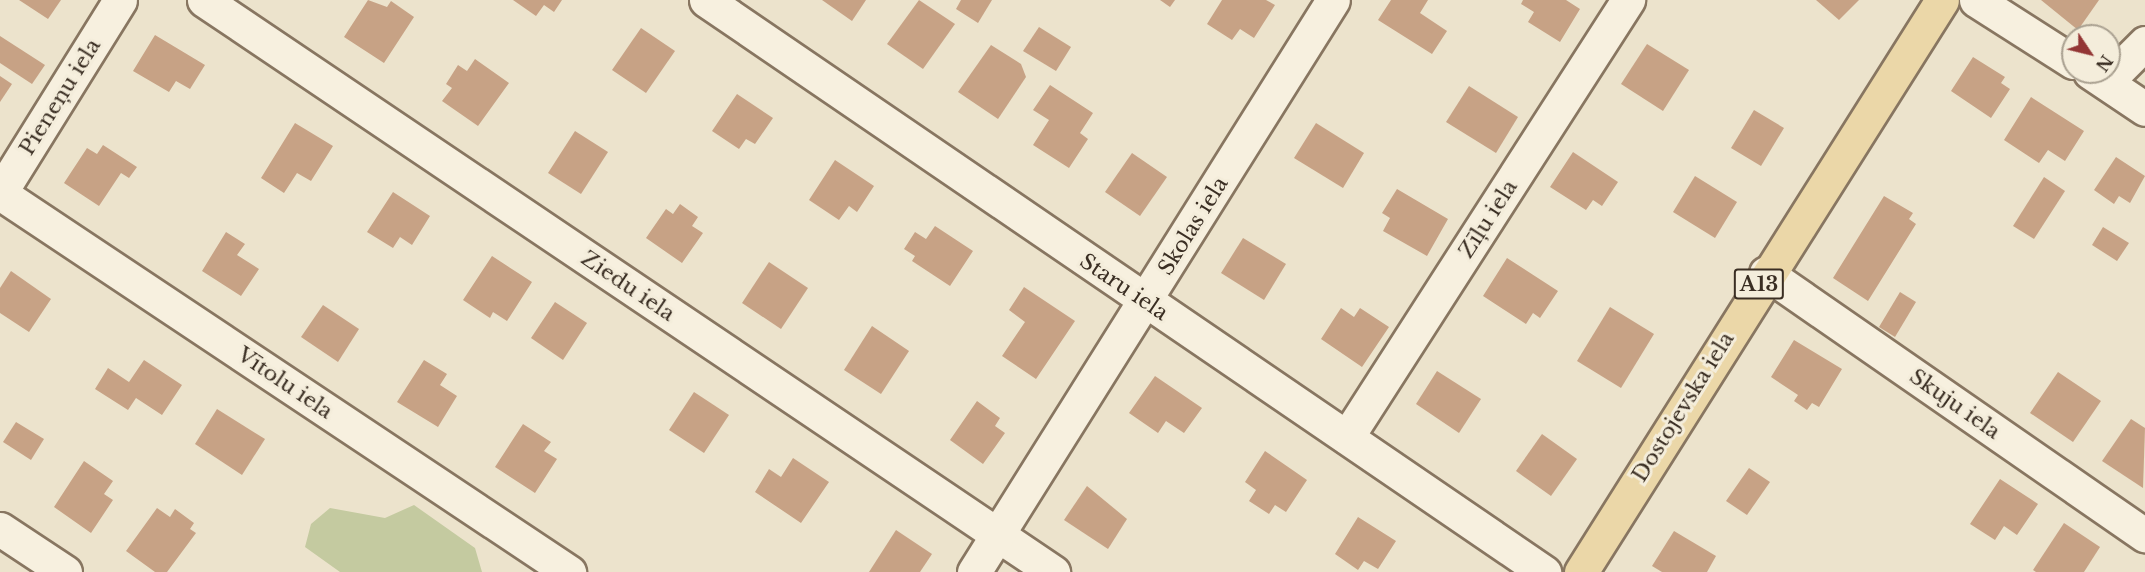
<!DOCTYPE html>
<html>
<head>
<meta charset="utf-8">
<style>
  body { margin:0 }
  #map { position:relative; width:2145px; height:572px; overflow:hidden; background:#ece3cc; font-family:"Libre Baskerville",serif }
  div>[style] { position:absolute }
  .green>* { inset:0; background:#c4caa0 }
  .building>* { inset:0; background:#c7a285 }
  .roads { filter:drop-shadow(2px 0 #887661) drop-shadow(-2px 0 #887661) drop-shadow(0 2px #887661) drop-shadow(0 -2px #887661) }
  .minor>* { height:33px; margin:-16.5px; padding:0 16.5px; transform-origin:16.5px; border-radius:16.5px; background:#f7f0df }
  .major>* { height:33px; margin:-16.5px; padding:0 16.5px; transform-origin:16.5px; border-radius:16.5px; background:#ebd7a8 }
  span { translate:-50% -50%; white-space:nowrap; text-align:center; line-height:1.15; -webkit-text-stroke:6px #f4eddb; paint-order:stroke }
  .shield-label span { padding:2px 4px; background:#f4eddb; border:2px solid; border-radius:4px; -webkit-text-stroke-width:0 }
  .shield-label { font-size:20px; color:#3a2e23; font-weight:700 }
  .street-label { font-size:21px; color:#3a2e23 }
  .north { position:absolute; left:2061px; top:24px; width:60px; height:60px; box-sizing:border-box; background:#f4eddb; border:2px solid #aaa191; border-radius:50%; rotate:125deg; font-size:16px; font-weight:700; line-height:24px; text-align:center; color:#3a2e23 }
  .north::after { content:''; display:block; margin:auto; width:21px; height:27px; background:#933635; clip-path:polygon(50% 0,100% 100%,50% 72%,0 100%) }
</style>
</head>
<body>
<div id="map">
  <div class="green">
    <i style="clip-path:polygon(414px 505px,475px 548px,482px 572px,340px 572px,305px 547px,311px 524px,330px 508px,385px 518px)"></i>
  </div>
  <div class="building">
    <i style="clip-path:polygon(19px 0,61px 0,48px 19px)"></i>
    <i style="clip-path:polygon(368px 0,387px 7px,391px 1px,414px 17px,384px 63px,344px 37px)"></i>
    <i style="clip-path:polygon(513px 0,562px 0,554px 12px,544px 5px,536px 16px)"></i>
    <i style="clip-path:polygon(822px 0,866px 0,852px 21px)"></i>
    <i style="clip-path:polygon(919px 0,955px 24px,923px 69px,887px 44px)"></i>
    <i style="clip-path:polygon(961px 0,992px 0,978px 23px,956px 9px)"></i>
    <i style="clip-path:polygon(1160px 0,1175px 0,1170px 7px)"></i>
    <i style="clip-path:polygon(1222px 0,1266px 0,1275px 5px,1254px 38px,1240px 29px,1232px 40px,1207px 24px)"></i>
    <i style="clip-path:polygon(1391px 0,1428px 0,1420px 13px,1447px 31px,1432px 54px,1378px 20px)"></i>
    <i style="clip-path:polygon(1523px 0,1566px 0,1580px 9px,1560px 42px,1528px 22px,1534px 12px,1521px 4px)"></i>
    <i style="clip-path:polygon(1816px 0,1859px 0,1839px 20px)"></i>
    <i style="clip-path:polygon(2041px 0,2099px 0,2078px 30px)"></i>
    <i style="clip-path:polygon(1039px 27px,1071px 47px,1056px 71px,1023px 51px)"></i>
    <i style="clip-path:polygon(641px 28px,675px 51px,646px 93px,612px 70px)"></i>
    <i style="clip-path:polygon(155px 35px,205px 65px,190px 89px,176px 81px,169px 92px,133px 71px)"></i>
    <i style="clip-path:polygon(0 36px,45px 65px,32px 84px,0 63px)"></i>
    <i style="clip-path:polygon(1647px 44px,1689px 70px,1663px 111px,1621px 84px)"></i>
    <i style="clip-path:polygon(991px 45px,1021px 64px,1026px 77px,998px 119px,958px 92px)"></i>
    <i style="clip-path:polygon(1973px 57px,2005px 77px,2001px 83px,2010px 89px,1991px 118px,1951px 91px)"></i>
    <i style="clip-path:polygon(475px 59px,509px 83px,478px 126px,442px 101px,452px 88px,446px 84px,458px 65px,467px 71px)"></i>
    <i style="clip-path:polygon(0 76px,12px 84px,0 102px)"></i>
    <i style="clip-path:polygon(1050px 85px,1093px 113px,1080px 133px,1088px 139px,1069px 168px,1033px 145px,1049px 120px,1033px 110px)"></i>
    <i style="clip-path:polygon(1469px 86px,1518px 117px,1496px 153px,1446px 122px)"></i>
    <i style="clip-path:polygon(737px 94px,773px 118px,755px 144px,746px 139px,739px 149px,712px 131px)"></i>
    <i style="clip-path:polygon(2031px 97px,2084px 131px,2065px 161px,2048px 150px,2039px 163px,2004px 140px)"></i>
    <i style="clip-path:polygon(1754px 110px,1784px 128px,1761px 166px,1731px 148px)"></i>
    <i style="clip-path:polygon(295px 123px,333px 146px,311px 181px,297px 173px,284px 193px,261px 178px)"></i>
    <i style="clip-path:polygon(1316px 123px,1364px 153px,1343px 188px,1294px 158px)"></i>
    <i style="clip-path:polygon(575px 131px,608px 152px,581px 194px,548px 173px)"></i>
    <i style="clip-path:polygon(103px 145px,137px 167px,129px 178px,121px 173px,99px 206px,64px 183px,87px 148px,97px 154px)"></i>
    <i style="clip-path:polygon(1573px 152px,1618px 182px,1602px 206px,1593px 200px,1586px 210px,1550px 187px)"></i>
    <i style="clip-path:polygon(1132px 153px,1167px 177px,1140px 216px,1105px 192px)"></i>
    <i style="clip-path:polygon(2116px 157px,2145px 176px,2130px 203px,2119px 196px,2114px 204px,2094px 190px)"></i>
    <i style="clip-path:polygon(835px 160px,874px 186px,857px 212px,849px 206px,839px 220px,809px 200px)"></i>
    <i style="clip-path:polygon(1695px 176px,1737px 202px,1715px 238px,1673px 212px)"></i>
    <i style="clip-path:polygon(2044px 177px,2065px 191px,2034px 239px,2013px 226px)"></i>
    <i style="clip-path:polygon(1397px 189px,1448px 219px,1427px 256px,1383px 231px,1390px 218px,1382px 213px)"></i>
    <i style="clip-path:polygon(393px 192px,430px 216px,412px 245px,400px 237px,393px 248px,367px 232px)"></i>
    <i style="clip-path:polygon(1884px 196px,1913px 213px,1909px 219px,1916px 224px,1868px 301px,1833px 278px)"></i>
    <i style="clip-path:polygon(680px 204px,698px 217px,692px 226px,703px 233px,682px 263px,646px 238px,666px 209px,673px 214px)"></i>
    <i style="clip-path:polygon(935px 226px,973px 251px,950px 286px,912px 261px,915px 256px,904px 249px,915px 232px,926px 239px)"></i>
    <i style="clip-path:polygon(2103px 227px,2129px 243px,2117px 261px,2092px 245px)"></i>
    <i style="clip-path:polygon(226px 232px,245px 244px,237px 255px,259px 269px,241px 296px,202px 271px)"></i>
    <i style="clip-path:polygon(1243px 238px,1286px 264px,1264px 300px,1221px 273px)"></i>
    <i style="clip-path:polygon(492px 256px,532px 282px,507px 321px,493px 312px,490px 318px,463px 300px)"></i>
    <i style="clip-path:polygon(1507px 258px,1558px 291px,1540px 318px,1533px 313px,1526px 324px,1483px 296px)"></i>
    <i style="clip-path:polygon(769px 262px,808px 288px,781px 329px,742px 303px)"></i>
    <i style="clip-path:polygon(11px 271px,51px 299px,29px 332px,0 313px,0 288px)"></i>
    <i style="clip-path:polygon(1024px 287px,1075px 321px,1036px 379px,1002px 356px,1025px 322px,1009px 310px)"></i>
    <i style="clip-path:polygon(1900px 292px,1916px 302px,1895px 337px,1879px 327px)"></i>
    <i style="clip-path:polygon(555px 302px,587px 323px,563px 360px,531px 338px)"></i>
    <i style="clip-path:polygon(323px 305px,359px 329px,338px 362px,301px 337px)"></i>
    <i style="clip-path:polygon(1610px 307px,1654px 334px,1621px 388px,1577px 361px)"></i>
    <i style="clip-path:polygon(1341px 308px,1354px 317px,1360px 308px,1389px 327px,1362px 367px,1321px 339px)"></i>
    <i style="clip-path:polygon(872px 326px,909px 351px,881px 394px,844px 370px)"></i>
    <i style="clip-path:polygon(1794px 340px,1842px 369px,1819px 407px,1812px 403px,1807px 410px,1794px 401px,1798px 395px,1771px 377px)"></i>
    <i style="clip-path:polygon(144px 360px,182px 385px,162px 415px,136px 398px,128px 410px,95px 389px,108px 368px,129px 382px)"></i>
    <i style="clip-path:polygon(424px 360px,447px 374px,440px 385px,457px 396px,438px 427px,397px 402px)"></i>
    <i style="clip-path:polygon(1437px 371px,1481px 399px,1459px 433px,1416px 404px)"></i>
    <i style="clip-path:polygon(2058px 372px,2101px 401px,2073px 442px,2030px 413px)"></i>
    <i style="clip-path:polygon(1155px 376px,1202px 408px,1184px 433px,1166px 421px,1158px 433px,1129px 413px)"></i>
    <i style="clip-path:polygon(694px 392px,729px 415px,704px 453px,669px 430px)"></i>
    <i style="clip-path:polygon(977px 401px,1000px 418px,995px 426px,1005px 433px,983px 464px,950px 440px)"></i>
    <i style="clip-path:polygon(217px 409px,265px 439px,242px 475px,195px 444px)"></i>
    <i style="clip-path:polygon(2131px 419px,2145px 428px,2143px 488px,2102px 461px)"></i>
    <i style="clip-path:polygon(16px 422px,44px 439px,31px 460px,3px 442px)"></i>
    <i style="clip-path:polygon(523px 424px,551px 442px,544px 451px,557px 459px,535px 493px,495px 467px)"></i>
    <i style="clip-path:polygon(1542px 434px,1577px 459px,1551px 496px,1516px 471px)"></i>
    <i style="clip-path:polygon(1265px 451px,1307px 480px,1286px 512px,1275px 505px,1269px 514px,1249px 501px,1256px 490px,1245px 482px)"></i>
    <i style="clip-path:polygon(793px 458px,829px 482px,801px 523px,755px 492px,769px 469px,781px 477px)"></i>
    <i style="clip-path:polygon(84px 461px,113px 481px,104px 494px,113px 500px,91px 533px,54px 507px)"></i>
    <i style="clip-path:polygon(1749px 468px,1770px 482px,1747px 515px,1726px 501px)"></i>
    <i style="clip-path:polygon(2000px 479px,2038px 504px,2017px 535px,2004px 526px,1995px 540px,1970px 524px)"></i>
    <i style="clip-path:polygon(1087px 486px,1127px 519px,1108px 549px,1064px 520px)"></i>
    <i style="clip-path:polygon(157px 508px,170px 517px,175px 509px,194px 523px,190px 529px,196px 533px,167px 572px,155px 572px,126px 551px)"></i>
    <i style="clip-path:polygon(1358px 517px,1396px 541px,1378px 569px,1364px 561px,1358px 570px,1335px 554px)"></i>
    <i style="clip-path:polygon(2064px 523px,2100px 547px,2084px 572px,2036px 572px,2033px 570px)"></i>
    <i style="clip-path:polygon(896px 530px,932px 554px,920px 572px,869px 572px)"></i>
    <i style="clip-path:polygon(1674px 531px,1716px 556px,1707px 572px,1662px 572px,1652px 566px)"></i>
  </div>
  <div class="roads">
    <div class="minor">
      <i style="left:204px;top:0;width:1024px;rotate:33.97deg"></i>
      <i style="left:706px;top:0;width:1015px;rotate:34.32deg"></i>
      <i style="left:1976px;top:0;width:115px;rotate:32.6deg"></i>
      <i style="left:2090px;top:72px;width:66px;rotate:33.9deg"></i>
      <i style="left:2106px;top:82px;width:55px;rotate:-45deg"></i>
      <i style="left:0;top:193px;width:684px;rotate:33.67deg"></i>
      <i style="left:0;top:193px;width:227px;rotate:-58.1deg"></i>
      <i style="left:1766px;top:273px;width:461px;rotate:34.7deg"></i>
      <i style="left:1347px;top:437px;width:520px;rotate:-57.26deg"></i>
      <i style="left:0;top:529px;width:78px;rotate:33.5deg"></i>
      <i style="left:974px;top:572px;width:675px;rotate:-57.89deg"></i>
    </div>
    <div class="major">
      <i style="left:1581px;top:572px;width:676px;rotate:-57.74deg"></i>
    </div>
  </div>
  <div class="shield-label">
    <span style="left:1759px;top:284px">A13</span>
  </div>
  <div class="street-label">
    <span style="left:60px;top:97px;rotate:-58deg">Pieneņu iela</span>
    <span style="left:1488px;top:219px;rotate:-57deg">Zīļu iela</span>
    <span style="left:1193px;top:226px;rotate:-58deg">Skolas iela</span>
    <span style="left:628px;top:286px;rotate:34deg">Ziedu iela</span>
    <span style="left:1124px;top:287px;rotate:34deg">Staru iela</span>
    <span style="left:285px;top:383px;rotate:34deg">Vītolu iela</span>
    <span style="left:1955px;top:404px;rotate:35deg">Skuju iela</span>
    <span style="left:1683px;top:407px;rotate:-58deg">Dostojevska iela</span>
  </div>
  <div class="north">N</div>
</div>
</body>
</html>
